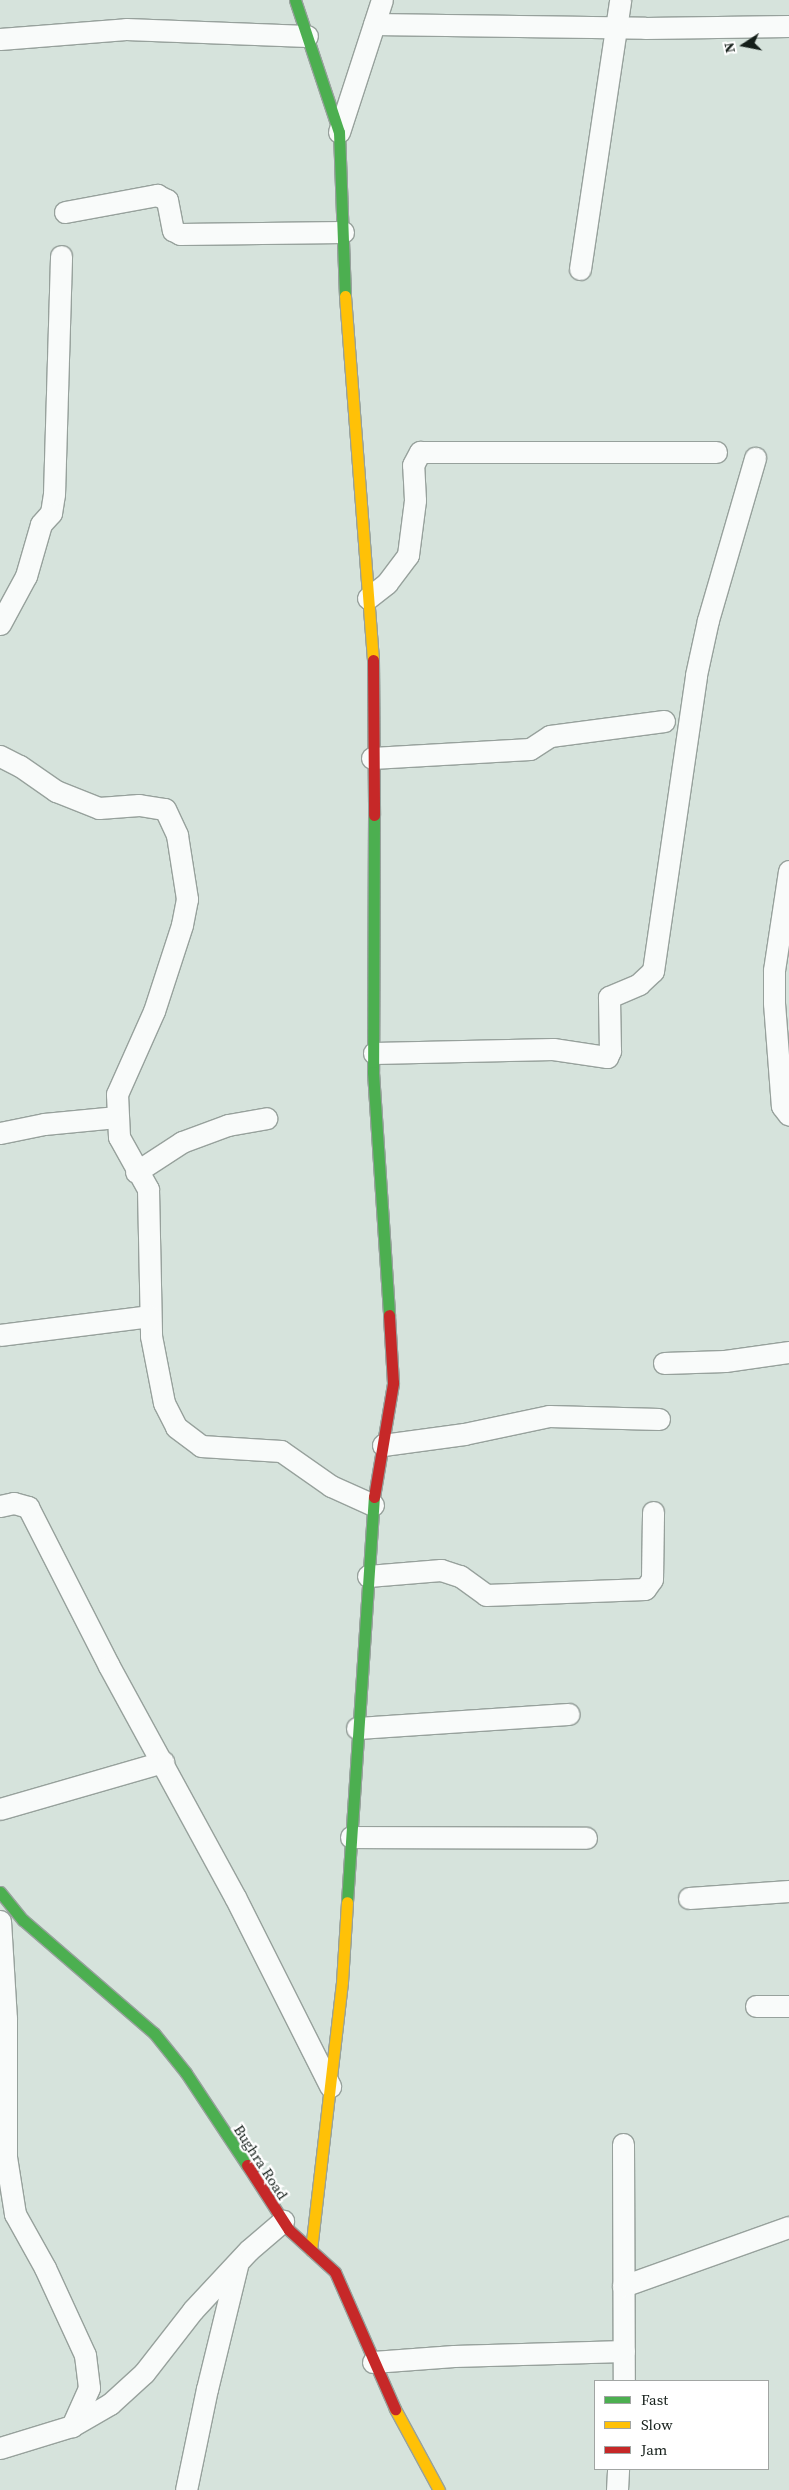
<!DOCTYPE html>
<html>
<head>
<meta charset="utf-8">
<style>
  body { margin:0 }
  #map { position:relative; width:789px; height:2490px; overflow:hidden; background:#d6e3dc; font-family:"Source Serif 4",serif }
  div>[style] { position:absolute }
  .roads { filter:drop-shadow(1px 0 #97a19c) drop-shadow(-1px 0 #97a19c) drop-shadow(0 1px #97a19c) drop-shadow(0 -1px #97a19c) }
  .street>* { height:21px; margin:-10.5px; padding:0 10.5px; transform-origin:10.5px; border-radius:10.5px; background:#f9fbfa }
  .fast>* { height:11px; margin:-5.5px; padding:0 5.5px; transform-origin:5.5px; border-radius:5.5px; background:#4caf50 }
  .slow>* { height:11px; margin:-5.5px; padding:0 5.5px; transform-origin:5.5px; border-radius:5.5px; background:#ffc107 }
  .jam>* { height:11px; margin:-5.5px; padding:0 5.5px; transform-origin:5.5px; border-radius:5.5px; background:#c62828 }
  span { translate:-50% -50%; white-space:nowrap; text-align:center; line-height:1.15; -webkit-text-stroke:4.5px #fff; paint-order:stroke }
  .street-label { font-size:15px; color:#151f1a }
  .legend { position:absolute; left:594px; top:2380px; width:175px; height:90px; box-sizing:border-box; background:#fff; border:1px solid #a1a5a3; margin:0; padding:6px 9px; list-style:none; font-size:15px; color:#151f1a }
  .legend li { display:flex; align-items:center; gap:10px; height:25px }
  .legend b { width:25px; border:1px solid #a1a5a3 }
  .north { position:absolute; left:719px; top:20px; width:50px; height:50px; -webkit-text-stroke:4px #fff; paint-order:stroke; rotate:259deg; font-size:14px; font-weight:700; line-height:20px; text-align:center; color:#151f1a }
  .north::after { content:''; display:block; margin:auto; width:18px; height:22px; background:#151f1a; clip-path:polygon(50% 0,100% 100%,50% 72%,0 100%) }
</style>
</head>
<body>
<div id="map">
  <div class="roads">
    <div class="street">
      <i style="left:374px;top:24px;width:271px;rotate:0.8deg"></i>
      <i style="left:645px;top:28px;width:144px;rotate:-0.8deg"></i>
      <i style="left:0;top:39px;width:126px;rotate:-4.5deg"></i>
      <i style="left:126px;top:29px;width:181px;rotate:2.2deg"></i>
      <i style="left:339px;top:132px;width:139px;rotate:-72deg"></i>
      <i style="left:65px;top:212px;width:94px;rotate:-10.5deg"></i>
      <i style="left:157px;top:195px;width:11px;rotate:27deg"></i>
      <i style="left:167px;top:200px;width:31px;rotate:79deg"></i>
      <i style="left:173px;top:230px;width:8px;rotate:30deg"></i>
      <i style="left:180px;top:234px;width:163px;rotate:-0.7deg"></i>
      <i style="left:580px;top:269px;width:272px;rotate:-81.5deg"></i>
      <i style="left:368px;top:598px;width:24px;rotate:-38deg"></i>
      <i style="left:387px;top:583px;width:35px;rotate:-53deg"></i>
      <i style="left:408px;top:555px;width:55px;rotate:-82.7deg"></i>
      <i style="left:415px;top:500px;width:35px;rotate:-93deg"></i>
      <i style="left:413px;top:465px;width:15px;rotate:-62deg"></i>
      <i style="left:420px;top:452px;width:296px"></i>
      <i style="left:0;top:624px;width:55px;rotate:-61.6deg"></i>
      <i style="left:26px;top:576px;width:54px;rotate:-73.9deg"></i>
      <i style="left:41px;top:524px;width:15px;rotate:-48deg"></i>
      <i style="left:51px;top:513px;width:19px;rotate:-81deg"></i>
      <i style="left:54px;top:494px;width:238px;rotate:-88.3deg"></i>
      <i style="left:0;top:756px;width:22px;rotate:27deg"></i>
      <i style="left:20px;top:766px;width:44px;rotate:34.8deg"></i>
      <i style="left:56px;top:791px;width:46px;rotate:21.6deg"></i>
      <i style="left:99px;top:808px;width:40px;rotate:-4.3deg"></i>
      <i style="left:139px;top:805px;width:26px;rotate:9deg"></i>
      <i style="left:165px;top:809px;width:29px;rotate:65deg"></i>
      <i style="left:177px;top:835px;width:65px;rotate:81.1deg"></i>
      <i style="left:187px;top:899px;width:26px;rotate:101deg"></i>
      <i style="left:182px;top:925px;width:90px;rotate:108deg"></i>
      <i style="left:154px;top:1011px;width:91px;rotate:114deg"></i>
      <i style="left:117px;top:1094px;width:43px;rotate:87.3deg"></i>
      <i style="left:119px;top:1137px;width:60px;rotate:60.9deg"></i>
      <i style="left:148px;top:1189px;width:147px;rotate:88.8deg"></i>
      <i style="left:151px;top:1336px;width:68px;rotate:79deg"></i>
      <i style="left:164px;top:1403px;width:27px;rotate:63deg"></i>
      <i style="left:176px;top:1427px;width:31px;rotate:37deg"></i>
      <i style="left:201px;top:1446px;width:80px;rotate:3.6deg"></i>
      <i style="left:281px;top:1451px;width:61px;rotate:35deg"></i>
      <i style="left:331px;top:1486px;width:46px;rotate:24.3deg"></i>
      <i style="left:372px;top:758px;width:158px;rotate:-3.3deg"></i>
      <i style="left:530px;top:749px;width:24px;rotate:-33deg"></i>
      <i style="left:550px;top:736px;width:115px;rotate:-7.5deg"></i>
      <i style="left:789px;top:871px;width:100px;rotate:98.6deg"></i>
      <i style="left:774px;top:970px;width:33px;rotate:90deg"></i>
      <i style="left:774px;top:1003px;width:103px;rotate:85.6deg"></i>
      <i style="left:782px;top:1106px;width:11px;rotate:52deg"></i>
      <i style="left:374px;top:1053px;width:179px;rotate:-1.3deg"></i>
      <i style="left:553px;top:1049px;width:55px;rotate:8.4deg"></i>
      <i style="left:607px;top:1057px;width:7px;rotate:-63deg"></i>
      <i style="left:610px;top:1051px;width:54px;rotate:-91.1deg"></i>
      <i style="left:609px;top:997px;width:33px;rotate:-23deg"></i>
      <i style="left:639px;top:984px;width:19px;rotate:-43deg"></i>
      <i style="left:653px;top:971px;width:299px;rotate:-81.7deg"></i>
      <i style="left:696px;top:675px;width:56px;rotate:-77.7deg"></i>
      <i style="left:708px;top:620px;width:169px;rotate:-73.8deg"></i>
      <i style="left:0;top:1133px;width:45px;rotate:-11.6deg"></i>
      <i style="left:44px;top:1124px;width:73px;rotate:-5.5deg"></i>
      <i style="left:136px;top:1172px;width:55px;rotate:-33.1deg"></i>
      <i style="left:182px;top:1142px;width:49px;rotate:-20.3deg"></i>
      <i style="left:228px;top:1125px;width:39px;rotate:-10deg"></i>
      <i style="left:0;top:1335px;width:151px;rotate:-7.2deg"></i>
      <i style="left:664px;top:1363px;width:61px;rotate:-1.9deg"></i>
      <i style="left:725px;top:1361px;width:65px;rotate:-8deg"></i>
      <i style="left:383px;top:1445px;width:82px;rotate:-7.7deg"></i>
      <i style="left:464px;top:1434px;width:87px;rotate:-12deg"></i>
      <i style="left:549px;top:1416px;width:110px;rotate:1.6deg"></i>
      <i style="left:0;top:1506px;width:14px;rotate:-12deg"></i>
      <i style="left:14px;top:1503px;width:15px;rotate:16deg"></i>
      <i style="left:28px;top:1507px;width:178px;rotate:63deg"></i>
      <i style="left:109px;top:1666px;width:263px;rotate:61.4deg"></i>
      <i style="left:235px;top:1897px;width:212px;rotate:63.3deg"></i>
      <i style="left:368px;top:1576px;width:73px;rotate:-4.7deg"></i>
      <i style="left:441px;top:1570px;width:20px;rotate:18deg"></i>
      <i style="left:460px;top:1576px;width:32px;rotate:36deg"></i>
      <i style="left:486px;top:1595px;width:159px;rotate:-2.2deg"></i>
      <i style="left:645px;top:1589px;width:12px;rotate:-55deg"></i>
      <i style="left:652px;top:1579px;width:67px;rotate:-89.1deg"></i>
      <i style="left:357px;top:1728px;width:212px;rotate:-3.8deg"></i>
      <i style="left:0;top:1809px;width:170px;rotate:-16.1deg"></i>
      <i style="left:351px;top:1837px;width:235px;rotate:0.2deg"></i>
      <i style="left:689px;top:1898px;width:100px;rotate:-4deg"></i>
      <i style="left:0;top:1921px;width:97px;rotate:86.5deg"></i>
      <i style="left:6px;top:2018px;width:139px;rotate:90deg"></i>
      <i style="left:6px;top:2157px;width:58px;rotate:81deg"></i>
      <i style="left:15px;top:2214px;width:62px;rotate:60.9deg"></i>
      <i style="left:45px;top:2268px;width:96px;rotate:65.3deg"></i>
      <i style="left:85px;top:2355px;width:33px;rotate:83deg"></i>
      <i style="left:89px;top:2388px;width:42px;rotate:114.1deg"></i>
      <i style="left:756px;top:2006px;width:33px"></i>
      <i style="left:623px;top:2144px;width:237px;rotate:89.8deg"></i>
      <i style="left:623px;top:2286px;width:176px;rotate:-19.6deg"></i>
      <i style="left:373px;top:2362px;width:81px;rotate:-4.2deg"></i>
      <i style="left:454px;top:2356px;width:170px;rotate:-1.7deg"></i>
      <i style="left:0;top:2448px;width:75px;rotate:-17deg"></i>
      <i style="left:72px;top:2426px;width:44px;rotate:-30.1deg"></i>
      <i style="left:110px;top:2404px;width:46px;rotate:-42.4deg"></i>
      <i style="left:144px;top:2373px;width:80px;rotate:-52.1deg"></i>
      <i style="left:193px;top:2310px;width:82px;rotate:-47deg"></i>
      <i style="left:249px;top:2250px;width:45px;rotate:-40.5deg"></i>
      <i style="left:186px;top:2490px;width:103px;rotate:-78.3deg"></i>
      <i style="left:207px;top:2389px;width:127px;rotate:-76.3deg"></i>
      <i style="left:617px;top:2490px;width:21px;rotate:-87deg"></i>
    </div>
    <div class="fast">
      <i style="left:295px;top:0;width:139px;rotate:71.6deg"></i>
      <i style="left:339px;top:132px;width:164px;rotate:87.9deg"></i>
      <i style="left:374px;top:815px;width:257px;rotate:90.2deg"></i>
      <i style="left:373px;top:1072px;width:244px;rotate:86.2deg"></i>
      <i style="left:0;top:1892px;width:36px;rotate:51deg"></i>
      <i style="left:23px;top:1920px;width:173px;rotate:40.8deg"></i>
      <i style="left:154px;top:2033px;width:51px;rotate:51.3deg"></i>
      <i style="left:186px;top:2073px;width:110px;rotate:56.5deg"></i>
      <i style="left:347px;top:1902px;width:406px;rotate:-86.2deg"></i>
    </div>
    <div class="slow">
      <i style="left:345px;top:296px;width:365px;rotate:85.6deg"></i>
      <i style="left:311px;top:2250px;width:270px;rotate:-83.4deg"></i>
      <i style="left:342px;top:1982px;width:80px;rotate:-86.4deg"></i>
      <i style="left:395px;top:2409px;width:92px;rotate:61.5deg"></i>
    </div>
    <div class="jam">
      <i style="left:373px;top:660px;width:155px;rotate:89.6deg"></i>
      <i style="left:374px;top:1497px;width:116px;rotate:-80.5deg"></i>
      <i style="left:393px;top:1383px;width:68px;rotate:-93.4deg"></i>
      <i style="left:247px;top:2165px;width:77px;rotate:57.1deg"></i>
      <i style="left:289px;top:2230px;width:62px;rotate:42.4deg"></i>
      <i style="left:335px;top:2272px;width:150px;rotate:66.3deg"></i>
    </div>
  </div>
  <div class="street-label">
    <span style="left:261px;top:2162px;rotate:57deg">Bughra Road</span>
  </div>
  <ul class="legend">
  <li><b style="height:6px;background:#4caf50"></b>Fast</li>
  <li><b style="height:6px;background:#ffc107"></b>Slow</li>
  <li><b style="height:6px;background:#c62828"></b>Jam</li>
  </ul>
  <div class="north">N</div>
</div>
</body>
</html>
